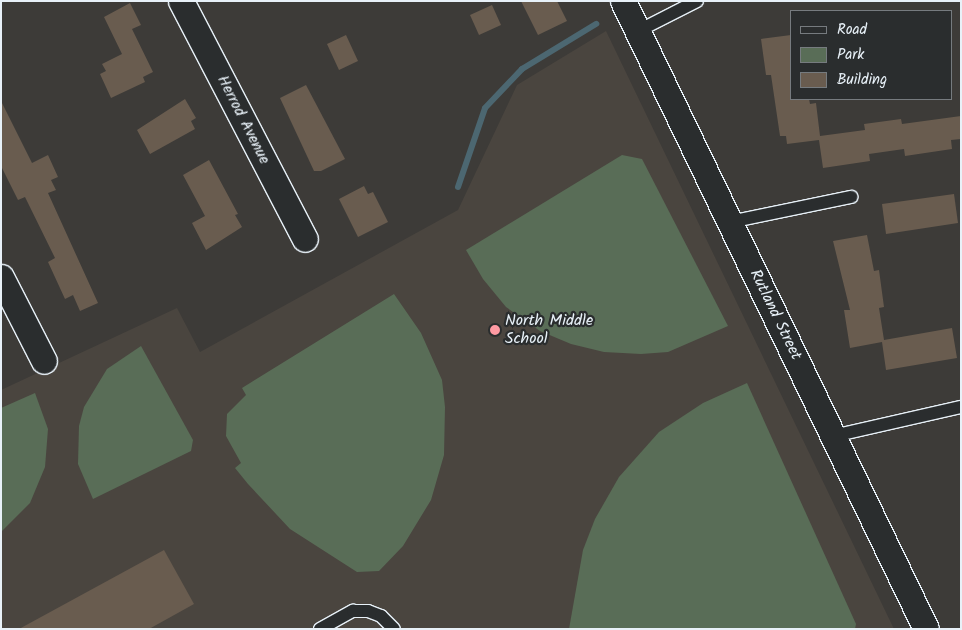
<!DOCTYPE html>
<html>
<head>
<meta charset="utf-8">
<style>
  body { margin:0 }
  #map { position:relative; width:962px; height:630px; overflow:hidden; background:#3d3b38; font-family:Kalam,sans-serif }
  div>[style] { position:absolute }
  .built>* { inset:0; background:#4a453f }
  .green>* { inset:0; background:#596d57 }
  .stream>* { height:6px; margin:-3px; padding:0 3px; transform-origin:3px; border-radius:3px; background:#4c6771 }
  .building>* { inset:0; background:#695c4f }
  .roads { filter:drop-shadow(1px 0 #e8f1f8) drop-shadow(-1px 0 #e8f1f8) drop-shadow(0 1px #e8f1f8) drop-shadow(0 -1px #e8f1f8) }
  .lane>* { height:12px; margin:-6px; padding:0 6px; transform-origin:6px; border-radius:6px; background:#2a2d2e }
  .street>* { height:25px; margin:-12.5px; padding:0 12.5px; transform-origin:12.5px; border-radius:12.5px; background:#2a2d2e }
  .dots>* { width:14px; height:14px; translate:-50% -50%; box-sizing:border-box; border:2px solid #2a2d2e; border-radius:50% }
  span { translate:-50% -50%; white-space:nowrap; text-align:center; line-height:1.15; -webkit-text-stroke:4.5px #2a2d2e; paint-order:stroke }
  .street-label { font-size:16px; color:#e8f1f8 }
  .poi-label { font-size:16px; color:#e8f1f8 }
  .left { translate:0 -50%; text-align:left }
  .frame { position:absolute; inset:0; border:2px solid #e8f1f8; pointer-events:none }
  .legend { position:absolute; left:790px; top:10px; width:162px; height:90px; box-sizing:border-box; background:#2a2d2e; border:1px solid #767b7f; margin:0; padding:6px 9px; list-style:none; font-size:15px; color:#e8f1f8 }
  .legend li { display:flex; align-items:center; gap:10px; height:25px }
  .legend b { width:25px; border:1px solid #767b7f }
</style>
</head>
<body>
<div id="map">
  <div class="built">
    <i style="clip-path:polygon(606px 31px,894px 629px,1px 629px,1px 390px,177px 308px,200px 352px,458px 210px,517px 85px)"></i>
  </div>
  <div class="green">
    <i style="clip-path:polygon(622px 155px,642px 159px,728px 326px,668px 352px,641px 354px,604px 352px,571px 344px,540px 331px,506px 307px,483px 279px,466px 250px)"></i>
    <i style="clip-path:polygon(394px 294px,421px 333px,442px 380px,445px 407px,444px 455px,431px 500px,403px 546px,379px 571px,357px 572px,290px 529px,248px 484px,235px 468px,241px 463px,226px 436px,227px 414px,246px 395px,242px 388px)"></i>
    <i style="clip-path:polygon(141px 346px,193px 440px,191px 451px,93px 499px,78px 464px,79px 426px,84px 407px,107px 369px)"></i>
    <i style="clip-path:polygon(747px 383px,856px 624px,855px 629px,569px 629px,583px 550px,595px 519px,619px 477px,659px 432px,703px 403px)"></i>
    <i style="clip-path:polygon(35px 393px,48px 429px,45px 467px,30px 503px,1px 532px,1px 408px)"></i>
  </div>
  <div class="stream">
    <i style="left:458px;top:187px;width:83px;rotate:-71.1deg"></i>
    <i style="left:485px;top:108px;width:54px;rotate:-46.5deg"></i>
    <i style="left:522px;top:69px;width:87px;rotate:-31.3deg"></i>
  </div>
  <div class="building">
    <i style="clip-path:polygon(521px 1px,557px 1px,567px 21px,538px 35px)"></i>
    <i style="clip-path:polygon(130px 3px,141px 25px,132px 29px,153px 72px,143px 77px,145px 82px,111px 98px,100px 74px,106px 71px,102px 64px,122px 54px,104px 17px)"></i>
    <i style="clip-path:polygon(492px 5px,501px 25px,479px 35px,470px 15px)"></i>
    <i style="clip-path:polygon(346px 35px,358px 61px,339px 70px,327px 44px)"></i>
    <i style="clip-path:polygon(791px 35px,791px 99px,809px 99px,810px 104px,816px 103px,820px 136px,865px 130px,864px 124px,901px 119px,902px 124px,961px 116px,961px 139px,951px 140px,952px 149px,905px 156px,904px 149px,869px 154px,870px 161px,823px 168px,819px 140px,787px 144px,786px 136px,780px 136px,771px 75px,766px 75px,761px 39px)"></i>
    <i style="clip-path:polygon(306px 85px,345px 159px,321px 171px,314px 171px,280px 98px)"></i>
    <i style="clip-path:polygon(185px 99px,196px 118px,191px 121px,195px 129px,150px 154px,137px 130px)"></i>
    <i style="clip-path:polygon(1px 101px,32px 163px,48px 155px,58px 177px,51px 180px,56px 190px,48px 193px,98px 303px,80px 311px,73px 295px,65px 299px,48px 262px,55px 258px,25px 197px,18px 200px,1px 166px)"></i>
    <i style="clip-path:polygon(209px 160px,238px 214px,235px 215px,242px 227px,206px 250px,192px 223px,205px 216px,183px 175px)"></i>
    <i style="clip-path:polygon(364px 186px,368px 194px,373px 192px,388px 222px,358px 237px,339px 199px)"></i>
    <i style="clip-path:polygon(954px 194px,958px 223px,886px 234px,882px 204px)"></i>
    <i style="clip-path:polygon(867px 235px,874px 271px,879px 270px,884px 307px,879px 308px,884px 340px,952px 328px,957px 358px,886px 370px,882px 342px,850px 348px,844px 310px,850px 310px,833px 241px)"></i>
    <i style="clip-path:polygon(164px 550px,194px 604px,149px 629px,19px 629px)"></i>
  </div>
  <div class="roads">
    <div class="lane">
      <i style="left:638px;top:31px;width:66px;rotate:-27deg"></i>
      <i style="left:730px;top:222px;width:124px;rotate:-11.7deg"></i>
      <i style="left:833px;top:436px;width:131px;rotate:-12.8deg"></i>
      <i style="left:320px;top:629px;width:38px;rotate:-29deg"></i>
      <i style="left:353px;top:611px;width:15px"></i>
      <i style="left:368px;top:611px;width:14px;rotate:21deg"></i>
      <i style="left:381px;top:616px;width:18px;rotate:45deg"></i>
    </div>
    <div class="street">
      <i style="left:181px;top:1px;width:268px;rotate:62.5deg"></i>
      <i style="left:623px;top:1px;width:697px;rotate:64.24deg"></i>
      <i style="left:1px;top:277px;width:94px;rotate:62.9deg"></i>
    </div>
  </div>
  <div class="dots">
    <i style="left:495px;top:330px;background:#ff9aa2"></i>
  </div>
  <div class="street-label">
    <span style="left:243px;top:120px;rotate:63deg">Herrod Avenue</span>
    <span style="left:775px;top:315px;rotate:64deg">Rutland Street</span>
  </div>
  <div class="poi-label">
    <span class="left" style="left:505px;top:330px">North Middle<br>School</span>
  </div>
  <div class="frame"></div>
  <ul class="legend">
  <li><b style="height:6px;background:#2a2d2e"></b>Road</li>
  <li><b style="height:14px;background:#596d57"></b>Park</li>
  <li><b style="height:14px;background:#695c4f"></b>Building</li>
  </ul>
</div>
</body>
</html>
